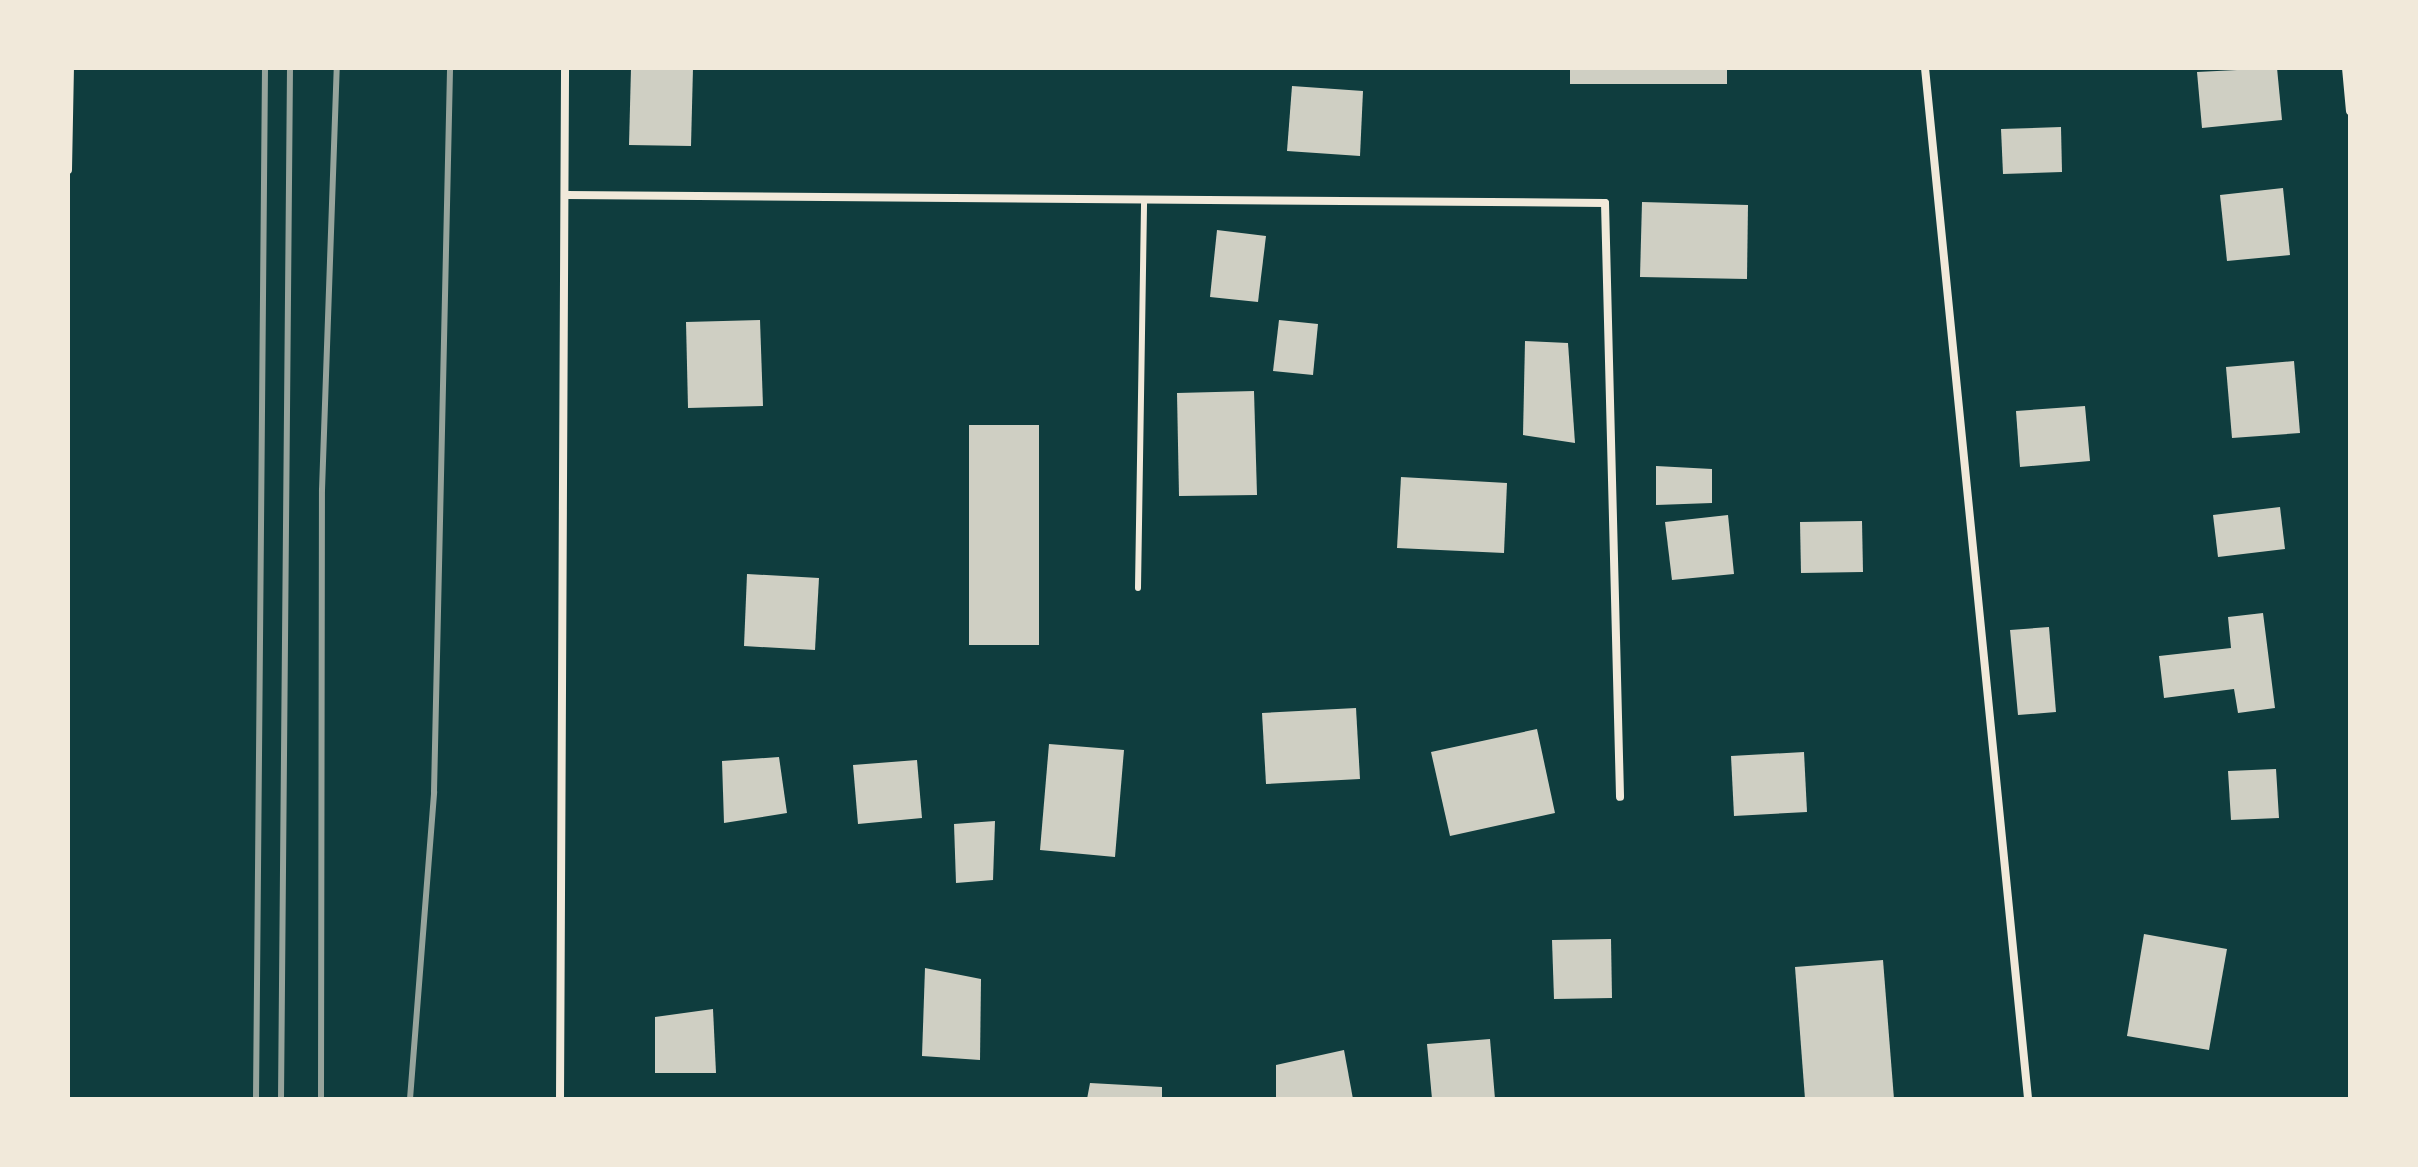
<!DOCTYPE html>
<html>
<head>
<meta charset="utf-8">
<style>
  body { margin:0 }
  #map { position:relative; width:2418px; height:1167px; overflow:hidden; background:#0f3d3e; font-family:"Open Sans",sans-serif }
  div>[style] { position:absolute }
  .building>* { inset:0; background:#cfcfc3 }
  .service>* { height:6px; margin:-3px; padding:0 3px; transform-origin:3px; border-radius:3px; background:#f1e9da }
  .minor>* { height:8px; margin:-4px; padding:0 4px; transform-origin:4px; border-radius:4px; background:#f1e9da }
  .rail>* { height:6px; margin:-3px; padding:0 3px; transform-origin:3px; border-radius:3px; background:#97a49c }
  span { translate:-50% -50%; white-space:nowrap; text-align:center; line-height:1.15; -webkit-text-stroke:8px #f1e9da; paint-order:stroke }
  .frame { position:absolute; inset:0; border:70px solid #f1e9da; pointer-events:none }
</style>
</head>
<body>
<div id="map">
  <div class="building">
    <i style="clip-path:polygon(631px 68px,693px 68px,691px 146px,629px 145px)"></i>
    <i style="clip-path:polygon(1570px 68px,1727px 68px,1727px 84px,1570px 84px)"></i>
    <i style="clip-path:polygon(2277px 68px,2282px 120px,2202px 128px,2197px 72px)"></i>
    <i style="clip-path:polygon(1292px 86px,1363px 91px,1360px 156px,1287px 151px)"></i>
    <i style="clip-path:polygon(2061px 127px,2062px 172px,2003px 174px,2001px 129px)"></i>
    <i style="clip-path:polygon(2283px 188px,2290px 255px,2227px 261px,2220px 195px)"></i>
    <i style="clip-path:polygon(1642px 202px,1748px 205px,1747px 279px,1640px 277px)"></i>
    <i style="clip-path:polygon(1217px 230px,1266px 236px,1258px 302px,1210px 297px)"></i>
    <i style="clip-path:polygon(760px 320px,763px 406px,688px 408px,686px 322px)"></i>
    <i style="clip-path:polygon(1279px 320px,1318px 324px,1313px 375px,1273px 371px)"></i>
    <i style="clip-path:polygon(1525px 341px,1568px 343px,1575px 443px,1523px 435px)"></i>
    <i style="clip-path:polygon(2294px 361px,2300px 433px,2232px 438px,2226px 367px)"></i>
    <i style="clip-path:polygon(1254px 391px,1257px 495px,1179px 496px,1177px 393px)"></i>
    <i style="clip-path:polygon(2085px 406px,2090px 461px,2020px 467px,2016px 411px)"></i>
    <i style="clip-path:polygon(969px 425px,1039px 425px,1039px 645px,969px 645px)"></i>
    <i style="clip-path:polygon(1656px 466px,1712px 469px,1712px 503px,1656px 505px)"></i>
    <i style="clip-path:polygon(1401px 477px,1507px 483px,1504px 553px,1397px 548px)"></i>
    <i style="clip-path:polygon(2280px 507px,2285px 549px,2218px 557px,2213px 515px)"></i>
    <i style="clip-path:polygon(1728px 515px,1734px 574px,1672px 580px,1665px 522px)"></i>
    <i style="clip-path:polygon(1862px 521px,1863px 572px,1801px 573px,1800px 522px)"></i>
    <i style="clip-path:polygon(747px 574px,819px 578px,815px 650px,744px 646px)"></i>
    <i style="clip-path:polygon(2263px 613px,2275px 708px,2238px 713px,2234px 689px,2164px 698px,2159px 656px,2231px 648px,2228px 617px)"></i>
    <i style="clip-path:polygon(2049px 627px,2056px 712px,2018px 715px,2010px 630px)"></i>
    <i style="clip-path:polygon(1356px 708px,1360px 779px,1266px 784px,1262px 713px)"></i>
    <i style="clip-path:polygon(1537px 729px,1555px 813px,1450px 836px,1431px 752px)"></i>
    <i style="clip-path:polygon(1049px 744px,1124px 750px,1115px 857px,1040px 850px)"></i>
    <i style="clip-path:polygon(1804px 752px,1807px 812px,1734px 816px,1731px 756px)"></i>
    <i style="clip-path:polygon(779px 757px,787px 813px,724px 823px,722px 761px)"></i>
    <i style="clip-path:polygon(917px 760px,922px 818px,858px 824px,853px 765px)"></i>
    <i style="clip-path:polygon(2276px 769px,2279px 818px,2231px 820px,2228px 771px)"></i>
    <i style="clip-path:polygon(995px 821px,993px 880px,956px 883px,954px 824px)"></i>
    <i style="clip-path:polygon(2144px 934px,2227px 949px,2209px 1050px,2127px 1036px)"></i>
    <i style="clip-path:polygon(1611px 939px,1612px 998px,1554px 999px,1552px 940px)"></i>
    <i style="clip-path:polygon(1883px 960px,1894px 1099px,1805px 1099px,1795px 967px)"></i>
    <i style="clip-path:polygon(925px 968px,981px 979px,980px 1060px,922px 1056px)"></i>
    <i style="clip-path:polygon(713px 1009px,716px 1073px,655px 1073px,655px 1017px)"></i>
    <i style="clip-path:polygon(1490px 1039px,1495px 1099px,1432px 1099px,1427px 1044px)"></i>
    <i style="clip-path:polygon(1344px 1050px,1353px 1099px,1276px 1099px,1276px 1065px)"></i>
    <i style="clip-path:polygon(1090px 1083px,1162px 1087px,1162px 1099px,1087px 1099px)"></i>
  </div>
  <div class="service">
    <i style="left:1138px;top:588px;width:389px;rotate:-89.1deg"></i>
  </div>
  <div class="minor">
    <i style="left:1925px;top:68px;width:1036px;rotate:84.29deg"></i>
    <i style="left:2346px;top:68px;width:43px;rotate:84.7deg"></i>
    <i style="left:68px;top:170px;width:102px;rotate:-88.9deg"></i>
    <i style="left:566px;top:195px;width:1039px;rotate:0.44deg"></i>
    <i style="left:1605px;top:203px;width:594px;rotate:88.55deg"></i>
    <i style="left:560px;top:1099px;width:1031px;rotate:-89.72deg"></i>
  </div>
  <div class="rail">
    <i style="left:256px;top:1099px;width:1031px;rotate:-89.5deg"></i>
    <i style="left:281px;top:1099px;width:1031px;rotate:-89.5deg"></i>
    <i style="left:321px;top:1099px;width:609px;rotate:-89.91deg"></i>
    <i style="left:322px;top:490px;width:422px;rotate:-88deg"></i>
    <i style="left:410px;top:1099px;width:308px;rotate:-85.5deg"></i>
    <i style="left:434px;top:792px;width:724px;rotate:-88.73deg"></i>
  </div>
  <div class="frame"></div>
</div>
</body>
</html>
